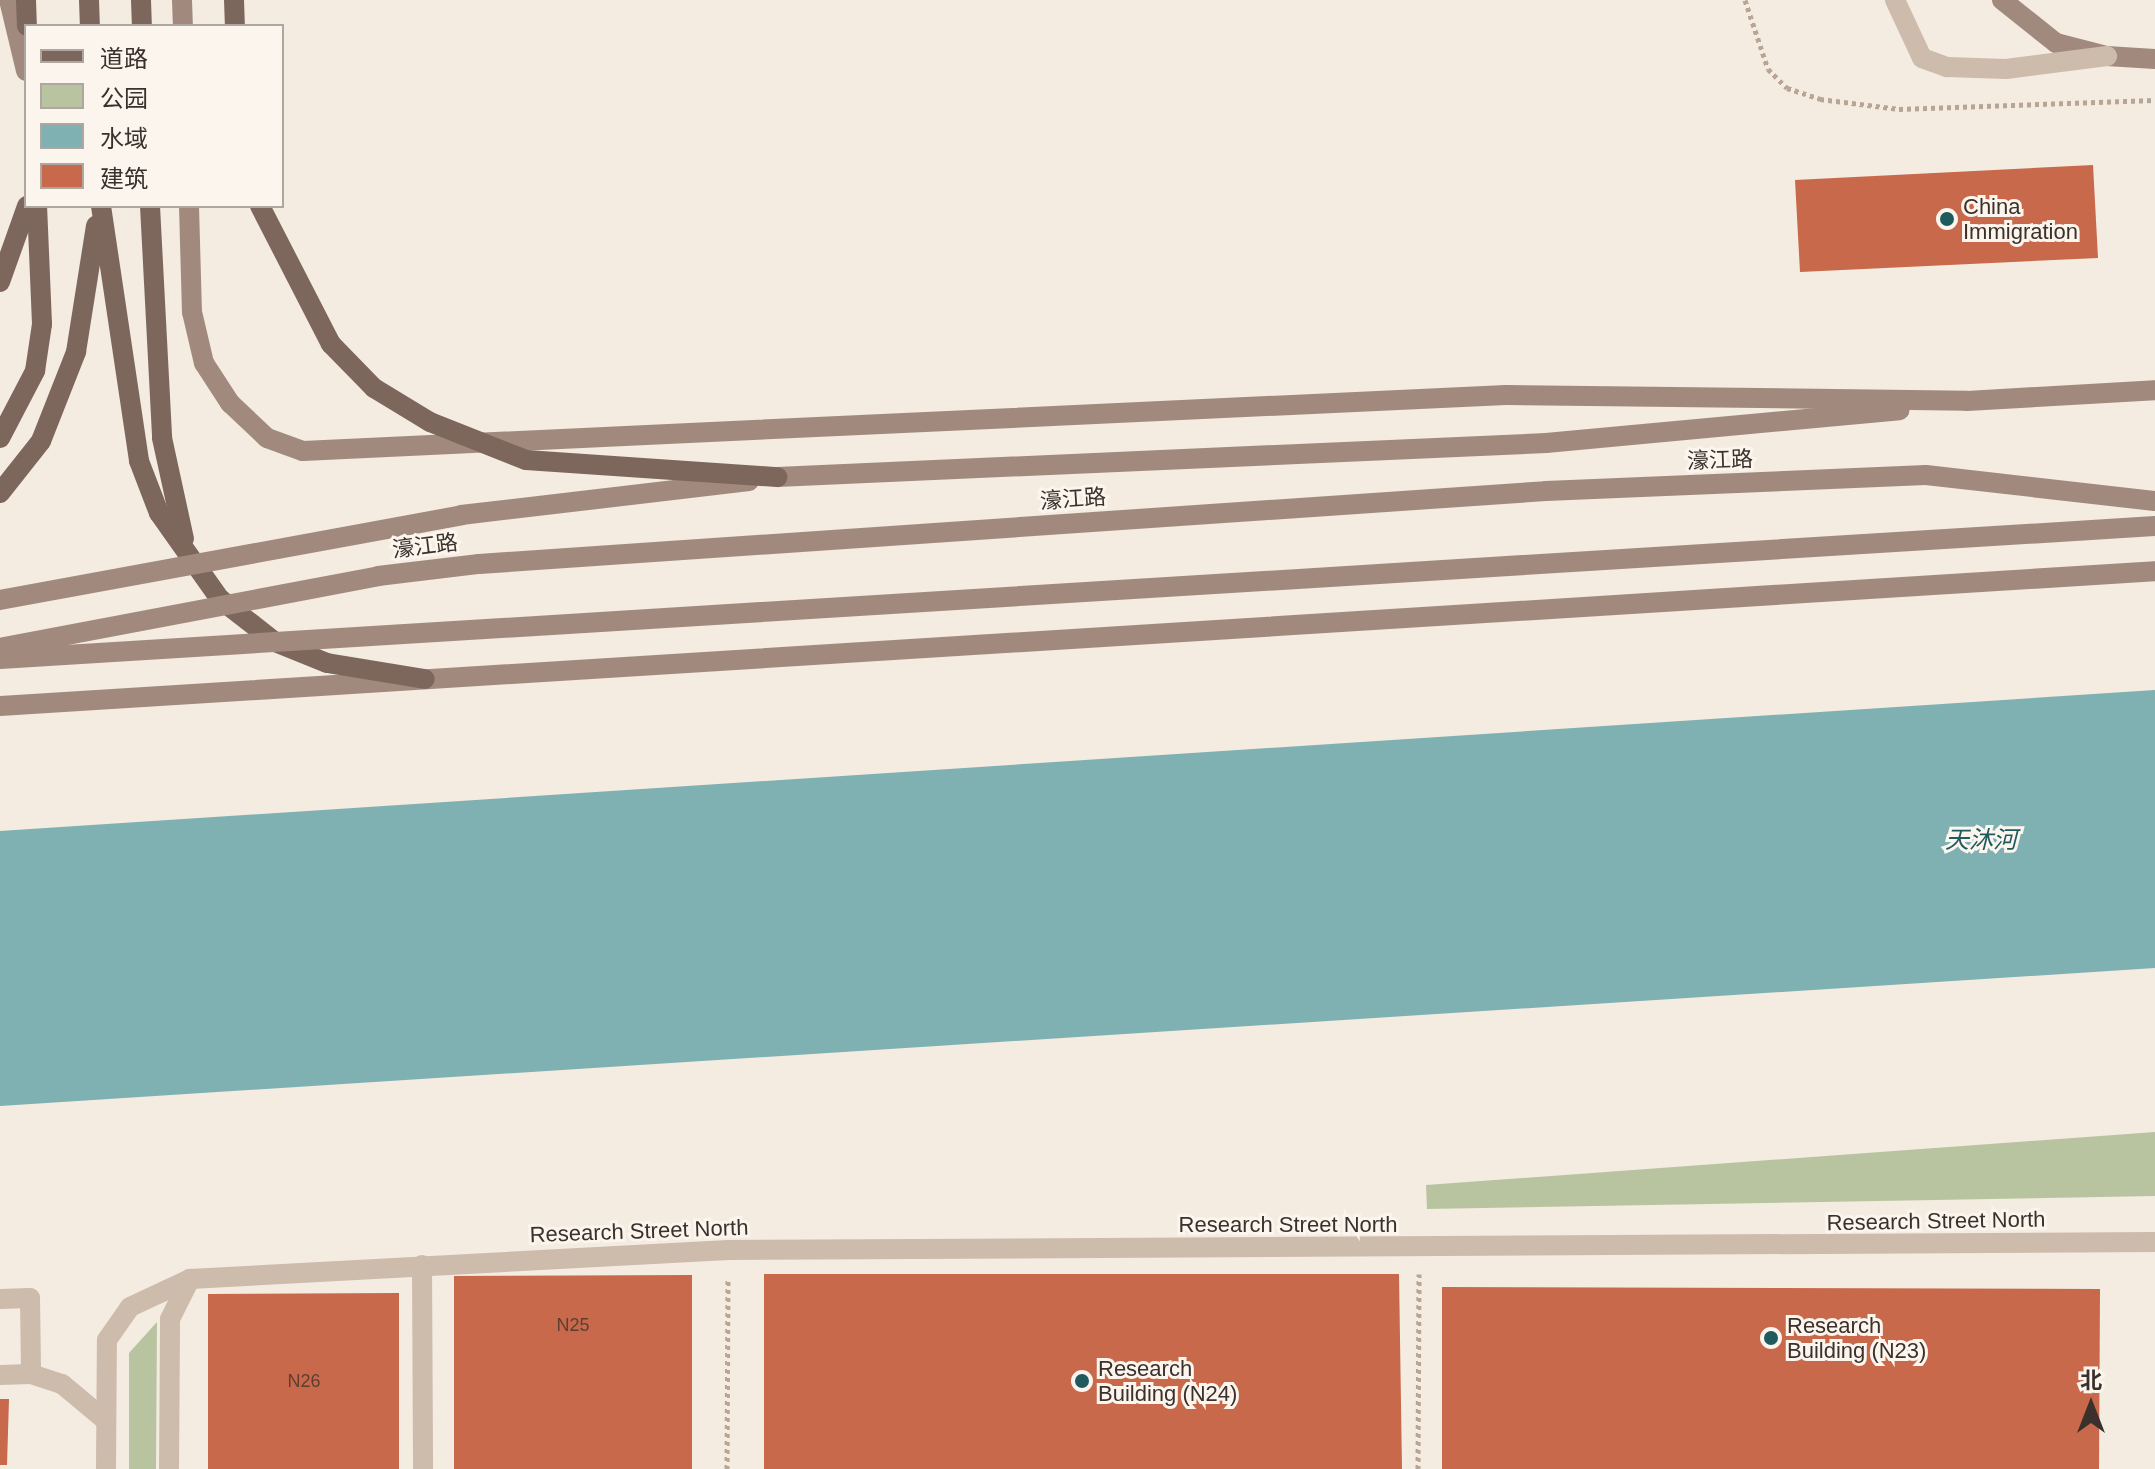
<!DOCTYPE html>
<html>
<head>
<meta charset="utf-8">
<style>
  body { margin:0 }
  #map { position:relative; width:2155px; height:1469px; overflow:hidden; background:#f4ebe1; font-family:Helvetica,"Noto Sans SC",sans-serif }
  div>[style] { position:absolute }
  .green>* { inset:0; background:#b8c4a0 }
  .water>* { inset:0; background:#7fb0b2 }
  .building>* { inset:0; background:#c8694b }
  .path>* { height:5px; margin-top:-2.5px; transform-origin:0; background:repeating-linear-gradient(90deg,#b9a596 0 4px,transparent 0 8px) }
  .service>* { height:20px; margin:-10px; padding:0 10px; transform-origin:10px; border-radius:10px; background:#cdbbac }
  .minor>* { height:20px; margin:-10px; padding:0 10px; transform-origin:10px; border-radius:10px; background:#cdbbac }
  .secondary>* { height:20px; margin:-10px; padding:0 10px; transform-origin:10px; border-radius:10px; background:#a18a7d }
  .primary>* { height:20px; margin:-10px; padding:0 10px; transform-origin:10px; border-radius:10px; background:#7d675c }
  .minor-bridge>* { height:20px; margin:-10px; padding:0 10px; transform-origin:10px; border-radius:10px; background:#cdbbac }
  .secondary-bridge>* { height:20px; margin:-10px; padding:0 10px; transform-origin:10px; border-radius:10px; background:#a18a7d }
  .primary-bridge>* { height:20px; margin:-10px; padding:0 10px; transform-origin:10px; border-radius:10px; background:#7d675c }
  .dots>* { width:22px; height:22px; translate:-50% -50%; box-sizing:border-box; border:4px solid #fbf5ee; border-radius:50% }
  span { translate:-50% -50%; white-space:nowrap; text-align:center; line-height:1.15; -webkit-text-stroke:6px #fbf5ee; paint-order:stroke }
  .number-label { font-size:18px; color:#5e3e33 }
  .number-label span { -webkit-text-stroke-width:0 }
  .poi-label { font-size:22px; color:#3b302b }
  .left { translate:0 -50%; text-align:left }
  .street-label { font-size:22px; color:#3b302b }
  .water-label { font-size:24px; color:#1f5a5e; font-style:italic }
  .legend { position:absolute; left:24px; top:24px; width:260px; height:184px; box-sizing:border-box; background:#fbf5ee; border:2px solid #aea6a0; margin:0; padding:10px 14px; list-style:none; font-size:24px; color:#3b302b }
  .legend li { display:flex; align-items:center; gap:16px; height:40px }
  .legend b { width:40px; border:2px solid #aea6a0 }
  .north { position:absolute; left:2051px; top:1365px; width:80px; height:80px; -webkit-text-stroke:6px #fbf5ee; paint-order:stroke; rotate:0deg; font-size:22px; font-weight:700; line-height:32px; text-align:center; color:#3b302b }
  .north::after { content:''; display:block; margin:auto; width:28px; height:36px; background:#3b302b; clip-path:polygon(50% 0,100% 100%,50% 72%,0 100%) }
</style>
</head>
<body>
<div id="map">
  <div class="green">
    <i style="clip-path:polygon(2155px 1132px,2155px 1196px,1427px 1209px,1426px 1185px)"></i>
    <i style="clip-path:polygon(157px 1322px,156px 1469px,129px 1469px,129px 1353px)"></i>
  </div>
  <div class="water">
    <i style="clip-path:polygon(2155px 690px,2155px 968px,0 1106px,0 831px)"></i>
  </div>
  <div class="building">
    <i style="clip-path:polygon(2093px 165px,2098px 258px,1800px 272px,1795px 180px)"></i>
    <i style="clip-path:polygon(764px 1274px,1399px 1274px,1402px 1469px,764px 1469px)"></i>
    <i style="clip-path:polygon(692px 1275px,692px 1469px,454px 1469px,454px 1276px)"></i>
    <i style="clip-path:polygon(1442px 1287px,2100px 1289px,2099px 1469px,1442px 1469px)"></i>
    <i style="clip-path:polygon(399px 1293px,399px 1469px,208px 1469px,208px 1294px)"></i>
    <i style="clip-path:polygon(0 1399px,9px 1399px,7px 1465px,0 1465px)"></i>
  </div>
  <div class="path">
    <i style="left:1745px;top:0;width:73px;rotate:71.6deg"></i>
    <i style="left:1768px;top:69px;width:27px;rotate:45deg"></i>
    <i style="left:1787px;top:88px;width:35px;rotate:18deg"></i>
    <i style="left:1820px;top:99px;width:80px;rotate:7.2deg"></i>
    <i style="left:1899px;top:109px;width:256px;rotate:-2deg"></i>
    <i style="left:727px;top:1469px;width:191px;rotate:-89.7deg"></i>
    <i style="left:1418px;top:1469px;width:195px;rotate:-89.7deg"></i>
  </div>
  <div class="service">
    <i style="left:0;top:1299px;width:30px;rotate:-2deg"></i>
    <i style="left:30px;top:1298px;width:76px;rotate:89.2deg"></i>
  </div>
  <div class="minor">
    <i style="left:422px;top:1265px;width:204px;rotate:89.7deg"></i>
    <i style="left:0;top:1375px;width:31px;rotate:-2deg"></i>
    <i style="left:31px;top:1374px;width:33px;rotate:18deg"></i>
    <i style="left:62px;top:1384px;width:55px;rotate:39.8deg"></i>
    <i style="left:106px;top:1469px;width:129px;rotate:-89.6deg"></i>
    <i style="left:107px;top:1340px;width:40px;rotate:-55.1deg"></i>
    <i style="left:130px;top:1307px;width:66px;rotate:-25deg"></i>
    <i style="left:190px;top:1279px;width:539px;rotate:-3.09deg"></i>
    <i style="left:728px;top:1250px;width:1427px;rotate:-0.32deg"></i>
    <i style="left:169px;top:1469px;width:150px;rotate:-89.6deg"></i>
    <i style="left:170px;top:1319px;width:45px;rotate:-63.4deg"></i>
  </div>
  <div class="secondary">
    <i style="left:9px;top:0;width:73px;rotate:76.5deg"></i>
    <i style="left:182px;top:0;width:26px;rotate:88deg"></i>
    <i style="left:2002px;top:0;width:69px;rotate:38.5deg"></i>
    <i style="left:2056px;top:43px;width:53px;rotate:14.3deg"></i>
    <i style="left:2107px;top:56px;width:48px;rotate:3.6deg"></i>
    <i style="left:189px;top:206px;width:106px;rotate:88.4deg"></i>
    <i style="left:192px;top:312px;width:52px;rotate:76.8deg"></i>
    <i style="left:204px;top:363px;width:48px;rotate:57deg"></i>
    <i style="left:230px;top:403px;width:51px;rotate:43.4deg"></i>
    <i style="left:267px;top:438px;width:38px;rotate:20deg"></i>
    <i style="left:303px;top:451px;width:1204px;rotate:-2.67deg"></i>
    <i style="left:1506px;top:395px;width:461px;rotate:0.7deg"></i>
    <i style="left:1967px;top:401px;width:188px;rotate:-3.3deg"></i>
    <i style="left:777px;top:477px;width:770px;rotate:-2.53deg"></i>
    <i style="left:1546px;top:443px;width:355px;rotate:-5.3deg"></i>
    <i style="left:1546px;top:491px;width:380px;rotate:-2.4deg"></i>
    <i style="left:1926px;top:475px;width:230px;rotate:6.5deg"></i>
    <i style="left:0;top:706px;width:2159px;rotate:-3.58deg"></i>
  </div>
  <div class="primary">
    <i style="left:26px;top:0;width:26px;rotate:88deg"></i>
    <i style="left:89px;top:0;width:26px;rotate:88deg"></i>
    <i style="left:141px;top:0;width:26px;rotate:88deg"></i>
    <i style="left:234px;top:0;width:26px;rotate:88deg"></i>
    <i style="left:101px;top:206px;width:258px;rotate:81.5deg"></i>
    <i style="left:139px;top:461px;width:56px;rotate:69deg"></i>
    <i style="left:159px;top:513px;width:105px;rotate:54.7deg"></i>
    <i style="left:220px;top:599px;width:70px;rotate:38deg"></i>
    <i style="left:275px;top:642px;width:56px;rotate:22deg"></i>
    <i style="left:327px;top:663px;width:99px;rotate:9.3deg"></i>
    <i style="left:150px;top:206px;width:232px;rotate:87deg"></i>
    <i style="left:162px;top:438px;width:103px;rotate:77.7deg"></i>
    <i style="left:0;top:282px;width:81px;rotate:-70.4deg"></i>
    <i style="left:0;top:438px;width:76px;rotate:-62.4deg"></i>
    <i style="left:35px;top:371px;width:48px;rotate:-81.5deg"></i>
    <i style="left:42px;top:324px;width:118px;rotate:-92.4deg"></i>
    <i style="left:0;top:493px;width:66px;rotate:-51.7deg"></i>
    <i style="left:41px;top:441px;width:96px;rotate:-68.5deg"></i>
    <i style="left:76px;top:352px;width:128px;rotate:-81deg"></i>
  </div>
  <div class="minor-bridge">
    <i style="left:1895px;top:0;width:64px;rotate:65deg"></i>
    <i style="left:1922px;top:58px;width:27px;rotate:20deg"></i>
    <i style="left:1947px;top:67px;width:59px;rotate:1.9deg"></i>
    <i style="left:2006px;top:69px;width:102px;rotate:-7.3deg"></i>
  </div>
  <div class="secondary-bridge">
    <i style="left:0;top:600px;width:469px;rotate:-10.4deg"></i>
    <i style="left:461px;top:515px;width:290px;rotate:-6.7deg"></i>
    <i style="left:4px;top:647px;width:381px;rotate:-10.7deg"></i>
    <i style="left:378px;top:576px;width:102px;rotate:-6.8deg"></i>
    <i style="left:479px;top:564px;width:1069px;rotate:-3.91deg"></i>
    <i style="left:0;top:659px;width:2159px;rotate:-3.53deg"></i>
  </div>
  <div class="primary-bridge">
    <i style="left:260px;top:206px;width:155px;rotate:62.8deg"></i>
    <i style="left:331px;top:344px;width:62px;rotate:45.7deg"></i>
    <i style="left:374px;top:388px;width:66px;rotate:31.3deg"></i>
    <i style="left:430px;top:422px;width:103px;rotate:21.6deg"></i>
    <i style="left:526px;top:460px;width:252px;rotate:3.9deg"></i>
  </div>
  <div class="dots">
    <i style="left:1947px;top:219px;background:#1f5a5e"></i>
    <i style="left:1771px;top:1338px;background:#1f5a5e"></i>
    <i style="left:1082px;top:1381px;background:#1f5a5e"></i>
  </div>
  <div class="number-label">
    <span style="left:573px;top:1325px">N25</span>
    <span style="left:304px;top:1381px">N26</span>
  </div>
  <div class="poi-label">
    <span class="left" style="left:1963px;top:219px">China<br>Immigration</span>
    <span class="left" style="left:1787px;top:1338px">Research<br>Building (N23)</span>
    <span class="left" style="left:1098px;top:1381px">Research<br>Building (N24)</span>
  </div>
  <div class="street-label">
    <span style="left:1720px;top:460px;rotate:-2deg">濠江路</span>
    <span style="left:1073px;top:499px;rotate:-4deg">濠江路</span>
    <span style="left:425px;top:546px;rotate:-7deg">濠江路</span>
    <span style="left:1936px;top:1221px;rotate:-1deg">Research Street North</span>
    <span style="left:1288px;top:1225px">Research Street North</span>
    <span style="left:639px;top:1231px;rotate:-2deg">Research Street North</span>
  </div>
  <div class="water-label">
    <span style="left:1981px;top:840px">天沐河</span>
  </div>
  <ul class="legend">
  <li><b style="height:10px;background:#7d675c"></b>道路</li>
  <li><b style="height:22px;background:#b8c4a0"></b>公园</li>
  <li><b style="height:22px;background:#7fb0b2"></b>水域</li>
  <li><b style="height:22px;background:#c8694b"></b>建筑</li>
  </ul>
  <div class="north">北</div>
</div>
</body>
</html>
